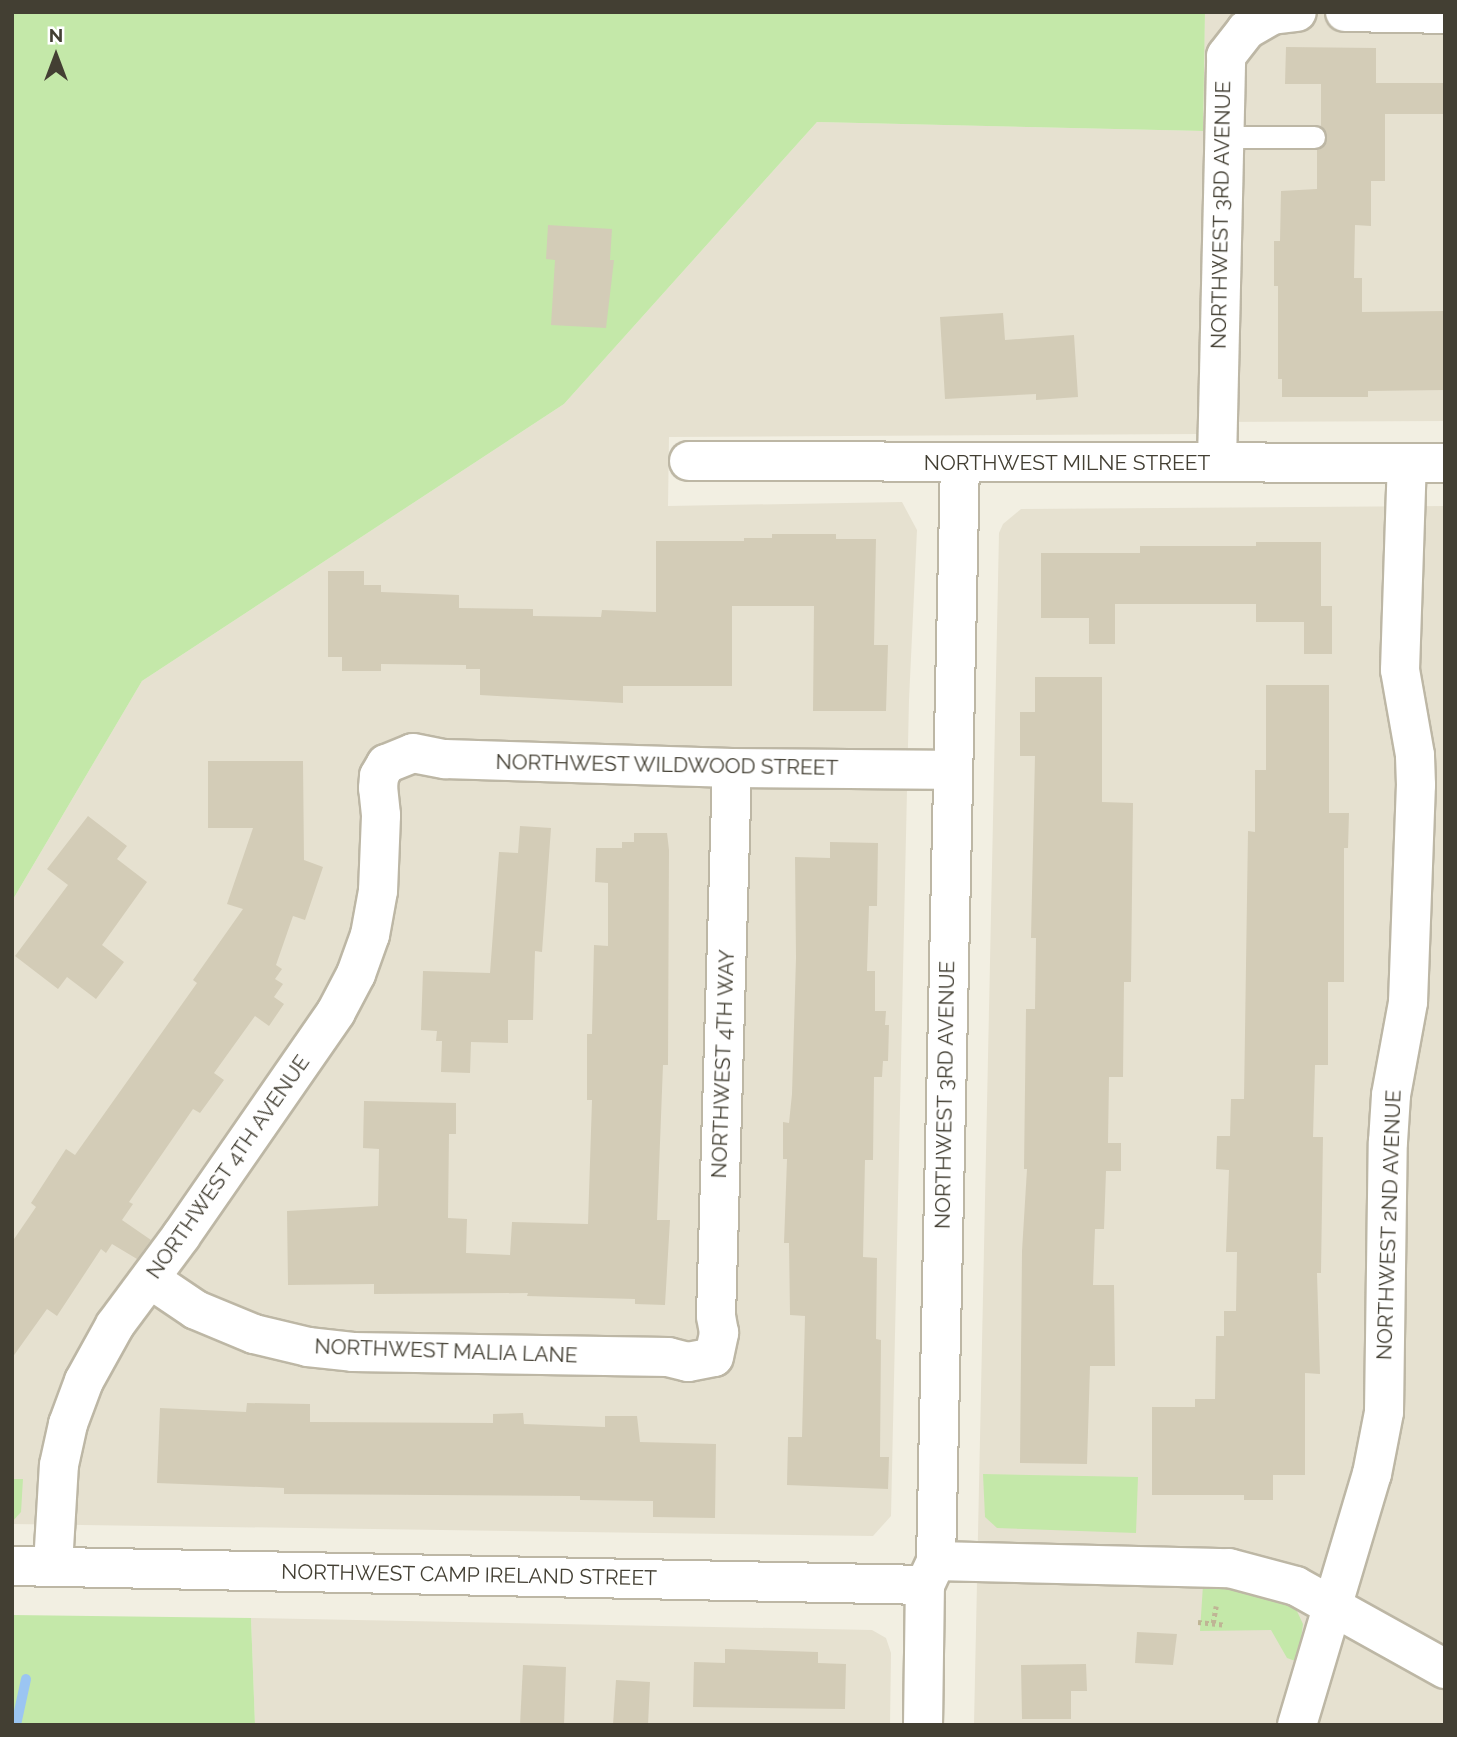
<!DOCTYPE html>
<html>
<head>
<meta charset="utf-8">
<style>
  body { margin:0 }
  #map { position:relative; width:1457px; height:1737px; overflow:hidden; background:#f2efe2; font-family:Raleway,sans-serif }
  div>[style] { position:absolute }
  .residential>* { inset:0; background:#e6e1d0 }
  .green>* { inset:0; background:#c4e8a9 }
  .stream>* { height:10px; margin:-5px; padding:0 5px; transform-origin:5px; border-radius:5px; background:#9bc5f2 }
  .building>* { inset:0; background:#d3ccb7 }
  .path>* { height:4.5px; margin-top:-2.25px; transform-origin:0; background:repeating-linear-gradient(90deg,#bfb595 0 3.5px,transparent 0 7px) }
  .roads { filter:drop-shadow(2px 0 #bdb7a5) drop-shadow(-2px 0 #bdb7a5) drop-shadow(0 2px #bdb7a5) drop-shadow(0 -2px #bdb7a5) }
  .service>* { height:21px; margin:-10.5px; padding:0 10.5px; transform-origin:10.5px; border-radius:10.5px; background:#fff }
  .minor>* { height:38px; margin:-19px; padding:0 19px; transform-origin:19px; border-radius:19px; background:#fff }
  span { translate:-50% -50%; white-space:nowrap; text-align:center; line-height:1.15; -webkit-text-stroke:6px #fff; paint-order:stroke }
  .street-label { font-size:21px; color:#433f33 }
  .frame { position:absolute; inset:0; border:14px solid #433f33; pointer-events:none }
  .north { position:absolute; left:21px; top:21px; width:70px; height:70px; -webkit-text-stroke:5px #fff; paint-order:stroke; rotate:0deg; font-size:19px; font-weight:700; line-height:28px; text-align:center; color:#433f33 }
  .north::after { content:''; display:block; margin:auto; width:24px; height:32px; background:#433f33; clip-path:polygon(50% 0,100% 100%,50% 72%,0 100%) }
</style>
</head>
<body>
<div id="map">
  <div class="residential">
    <i style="clip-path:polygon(1205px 12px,1445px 12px,1445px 421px,1199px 422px,1199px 434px,669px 437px,668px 506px,902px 502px,917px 530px,909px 700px,891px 1516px,873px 1536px,12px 1524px,12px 901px,142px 681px,564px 404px,817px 122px,1202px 131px)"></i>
    <i style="clip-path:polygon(1445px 506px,1445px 1725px,974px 1725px,999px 533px,1003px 524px,1021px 509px)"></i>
    <i style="clip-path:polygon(251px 1618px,872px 1630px,886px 1638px,891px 1653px,890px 1725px,255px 1725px)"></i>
  </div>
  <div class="green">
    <i style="clip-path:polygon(12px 12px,1205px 12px,1203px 131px,817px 122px,564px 404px,142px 681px,12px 901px)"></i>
    <i style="clip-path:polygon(983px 1474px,1138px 1477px,1136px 1533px,997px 1528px,985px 1517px)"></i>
    <i style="clip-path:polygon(12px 1479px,23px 1479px,21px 1512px,12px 1522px)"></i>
    <i style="clip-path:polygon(1203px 1585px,1235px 1587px,1278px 1597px,1296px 1609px,1303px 1624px,1298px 1662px,1287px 1658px,1271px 1630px,1200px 1631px)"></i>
    <i style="clip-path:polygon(12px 1615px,251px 1618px,255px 1725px,12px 1725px)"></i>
  </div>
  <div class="stream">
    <i style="left:16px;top:1725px;width:47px;rotate:-77.7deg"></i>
  </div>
  <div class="building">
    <i style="clip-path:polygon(1286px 47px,1376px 48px,1376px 83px,1445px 83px,1445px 114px,1385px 114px,1385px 181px,1371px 181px,1371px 226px,1355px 225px,1354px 278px,1362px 278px,1362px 312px,1445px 311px,1445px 390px,1368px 391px,1368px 397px,1282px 397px,1282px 379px,1278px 379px,1278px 286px,1274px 286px,1274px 241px,1280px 241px,1281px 191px,1317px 189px,1317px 149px,1325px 144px,1327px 138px,1321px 126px,1321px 84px,1285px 84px)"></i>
    <i style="clip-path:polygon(548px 225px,612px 229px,610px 260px,614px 260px,606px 328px,551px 325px,555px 260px,546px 259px)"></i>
    <i style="clip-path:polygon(1003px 313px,1005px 340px,1074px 335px,1078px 397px,1036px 400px,1036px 394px,945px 399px,940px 317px)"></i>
    <i style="clip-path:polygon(772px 534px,836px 534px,836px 539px,876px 539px,874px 645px,888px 645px,886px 711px,813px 711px,814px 606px,732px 606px,732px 686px,623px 686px,623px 703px,480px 695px,480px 669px,466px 669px,466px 665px,381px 664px,381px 671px,342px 671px,342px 657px,328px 657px,328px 571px,364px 571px,364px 585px,381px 585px,381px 592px,459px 595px,459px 608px,533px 609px,533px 616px,601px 617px,602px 610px,656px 612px,656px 541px,744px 541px,744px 538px,772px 538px)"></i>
    <i style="clip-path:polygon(1256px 542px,1321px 542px,1321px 606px,1332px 606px,1332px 654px,1304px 654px,1304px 622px,1256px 622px,1256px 604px,1115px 604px,1115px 644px,1089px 644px,1089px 618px,1041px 618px,1041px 553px,1140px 553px,1140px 546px,1256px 546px)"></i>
    <i style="clip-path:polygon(1035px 677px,1102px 677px,1102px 802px,1133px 803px,1131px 982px,1124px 982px,1123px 1077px,1109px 1077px,1108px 1143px,1121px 1143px,1121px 1171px,1106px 1171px,1104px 1229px,1095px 1229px,1093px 1285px,1114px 1285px,1115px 1366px,1090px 1366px,1087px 1464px,1020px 1463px,1022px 1251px,1027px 1169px,1024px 1169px,1026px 1009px,1035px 1009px,1036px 938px,1031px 938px,1035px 756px,1020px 756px,1020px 712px,1035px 712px)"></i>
    <i style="clip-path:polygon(1266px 685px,1329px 685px,1329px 813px,1349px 813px,1348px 848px,1344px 848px,1344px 982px,1328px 982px,1328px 1065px,1315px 1065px,1313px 1137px,1323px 1137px,1321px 1273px,1317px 1273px,1320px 1374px,1305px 1373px,1305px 1475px,1273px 1475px,1273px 1500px,1244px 1500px,1244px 1495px,1152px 1495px,1152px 1407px,1195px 1407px,1195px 1399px,1215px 1399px,1216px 1336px,1224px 1336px,1224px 1311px,1236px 1311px,1237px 1252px,1226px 1252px,1229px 1170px,1216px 1169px,1217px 1136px,1230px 1136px,1231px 1099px,1244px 1099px,1248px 831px,1255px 832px,1255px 770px,1266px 770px)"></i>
    <i style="clip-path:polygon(208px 761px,303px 761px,304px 860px,323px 867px,305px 920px,293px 916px,276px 965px,282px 969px,275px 979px,283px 984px,274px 997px,284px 1004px,269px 1026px,255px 1016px,214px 1073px,224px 1080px,200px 1113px,193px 1109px,129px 1202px,133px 1204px,122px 1220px,151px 1240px,137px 1259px,112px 1244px,106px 1253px,101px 1249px,57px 1316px,47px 1309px,12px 1358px,12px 1242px,36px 1207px,31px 1203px,66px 1149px,75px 1155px,197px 983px,193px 980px,243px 909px,227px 904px,253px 828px,208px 828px)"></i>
    <i style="clip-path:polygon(88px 816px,127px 846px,117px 859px,147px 882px,102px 945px,124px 962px,96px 999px,67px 977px,58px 989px,15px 956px,68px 885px,47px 869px)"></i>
    <i style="clip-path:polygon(520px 826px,551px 828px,542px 952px,535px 951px,533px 1020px,508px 1020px,508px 1043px,471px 1042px,470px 1073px,441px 1072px,442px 1041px,436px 1041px,437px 1031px,421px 1030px,423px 971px,490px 973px,499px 852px,518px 853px)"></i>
    <i style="clip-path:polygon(634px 833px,667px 833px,669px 850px,668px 1065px,663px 1065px,657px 1220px,670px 1220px,665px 1305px,635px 1304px,635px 1299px,527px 1296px,528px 1293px,374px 1294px,374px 1284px,288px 1285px,287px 1211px,378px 1206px,379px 1149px,363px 1148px,364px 1101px,456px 1103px,456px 1134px,449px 1134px,448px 1218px,467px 1219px,466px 1253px,510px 1255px,512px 1222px,588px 1224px,592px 1100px,587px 1100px,587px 1034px,592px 1034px,594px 945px,608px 946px,608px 883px,595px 882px,596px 848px,622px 848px,622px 842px,634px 842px)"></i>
    <i style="clip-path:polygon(830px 842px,878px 843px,877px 906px,869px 906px,867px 971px,875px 971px,875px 1011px,886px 1011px,885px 1025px,889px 1025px,888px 1061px,883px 1061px,882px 1077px,874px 1077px,873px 1160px,865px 1160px,863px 1257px,877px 1258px,876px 1339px,881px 1340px,880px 1457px,889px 1457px,888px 1489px,787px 1485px,788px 1437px,802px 1437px,805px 1316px,790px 1315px,789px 1243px,784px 1243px,787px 1159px,783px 1159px,783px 1122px,789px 1123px,792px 1094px,796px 958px,795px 857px,830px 858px)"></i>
    <i style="clip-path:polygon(247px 1403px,310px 1404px,310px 1422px,493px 1423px,493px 1414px,523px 1413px,524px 1424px,605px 1427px,605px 1416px,637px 1416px,640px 1442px,716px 1444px,715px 1518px,653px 1517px,653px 1501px,580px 1500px,580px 1496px,284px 1494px,284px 1488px,157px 1483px,160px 1408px,246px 1412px)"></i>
    <i style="clip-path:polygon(1137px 1632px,1177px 1634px,1173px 1665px,1135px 1663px)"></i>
    <i style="clip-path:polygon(725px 1649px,818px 1652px,818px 1663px,846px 1664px,845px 1709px,693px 1707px,694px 1662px,725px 1663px)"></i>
    <i style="clip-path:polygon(1086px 1664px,1087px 1691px,1071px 1691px,1071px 1719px,1022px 1719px,1021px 1665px)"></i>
    <i style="clip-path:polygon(523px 1665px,566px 1667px,564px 1725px,520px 1725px)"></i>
    <i style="clip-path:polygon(616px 1680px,650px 1682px,648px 1725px,613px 1725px)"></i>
  </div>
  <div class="path">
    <i style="left:1198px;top:1622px;width:27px;rotate:6deg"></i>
    <i style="left:1213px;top:1623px;width:17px;rotate:-80deg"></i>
  </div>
  <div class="roads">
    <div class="service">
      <i style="left:1222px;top:137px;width:92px"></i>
    </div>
    <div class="minor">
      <i style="left:1345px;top:12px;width:100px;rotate:1.1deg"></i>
      <i style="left:689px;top:461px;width:756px;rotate:0.15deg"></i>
      <i style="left:1217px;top:462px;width:406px;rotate:-88.7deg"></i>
      <i style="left:1226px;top:56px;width:33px;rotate:-52deg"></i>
      <i style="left:1246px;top:30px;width:30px;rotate:-30deg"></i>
      <i style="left:1272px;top:15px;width:25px;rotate:-7deg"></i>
      <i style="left:150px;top:1279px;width:55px;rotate:34deg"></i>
      <i style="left:196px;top:1310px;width:63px;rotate:22.5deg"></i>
      <i style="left:254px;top:1334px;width:56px;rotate:13.5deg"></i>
      <i style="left:308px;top:1347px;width:45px;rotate:6.3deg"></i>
      <i style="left:353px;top:1352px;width:315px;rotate:0.9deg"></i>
      <i style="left:668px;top:1357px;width:21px;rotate:14deg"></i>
      <i style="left:688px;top:1362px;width:26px;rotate:-11deg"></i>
      <i style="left:714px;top:1357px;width:25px;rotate:-78deg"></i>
      <i style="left:719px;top:1333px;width:17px;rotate:-100deg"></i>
      <i style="left:716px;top:1316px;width:548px;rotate:-88.33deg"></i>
      <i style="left:936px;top:1561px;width:293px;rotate:1.4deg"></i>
      <i style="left:1229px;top:1568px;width:69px;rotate:15deg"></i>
      <i style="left:1296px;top:1586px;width:171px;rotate:29.1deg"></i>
      <i style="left:53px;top:1565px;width:100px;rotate:-86.6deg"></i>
      <i style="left:59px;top:1465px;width:42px;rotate:-77.6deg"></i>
      <i style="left:68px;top:1424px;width:46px;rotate:-69.6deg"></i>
      <i style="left:84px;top:1381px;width:64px;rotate:-61deg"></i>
      <i style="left:115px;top:1325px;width:111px;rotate:-53.4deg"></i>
      <i style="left:181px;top:1236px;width:272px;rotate:-55.3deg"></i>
      <i style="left:336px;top:1012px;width:43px;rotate:-62.2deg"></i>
      <i style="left:356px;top:974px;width:41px;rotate:-70.3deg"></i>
      <i style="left:370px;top:935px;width:45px;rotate:-79.7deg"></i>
      <i style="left:378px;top:891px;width:76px;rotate:-87.7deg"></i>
      <i style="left:381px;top:815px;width:27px;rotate:-96deg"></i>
      <i style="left:378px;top:788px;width:12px;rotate:-85deg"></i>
      <i style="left:379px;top:776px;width:14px;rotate:-60deg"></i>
      <i style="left:386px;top:764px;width:29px;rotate:-22deg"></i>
      <i style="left:413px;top:753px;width:33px;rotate:11deg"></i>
      <i style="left:445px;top:759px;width:287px;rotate:1.8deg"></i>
      <i style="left:732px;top:768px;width:219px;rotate:0.5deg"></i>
      <i style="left:12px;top:1566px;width:913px;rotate:1.19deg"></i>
      <i style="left:923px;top:1725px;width:140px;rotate:-89.2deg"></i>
      <i style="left:925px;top:1585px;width:26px;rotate:-65deg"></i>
      <i style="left:936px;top:1561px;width:1098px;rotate:-88.75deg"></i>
      <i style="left:1297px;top:1725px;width:262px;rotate:-73.4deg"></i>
      <i style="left:1372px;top:1474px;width:63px;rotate:-79deg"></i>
      <i style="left:1384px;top:1412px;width:270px;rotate:-89.2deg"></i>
      <i style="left:1388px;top:1142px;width:47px;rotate:-86.3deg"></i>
      <i style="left:1391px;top:1095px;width:95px;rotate:-79.6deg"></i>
      <i style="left:1408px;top:1002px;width:217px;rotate:-87.9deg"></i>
      <i style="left:1416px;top:785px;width:30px;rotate:-92deg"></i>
      <i style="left:1415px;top:755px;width:86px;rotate:-100deg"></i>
      <i style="left:1400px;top:670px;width:206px;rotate:-88.1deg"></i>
    </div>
  </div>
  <div class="street-label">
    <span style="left:1221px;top:215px;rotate:-89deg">NORTHWEST 3RD AVENUE</span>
    <span style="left:1067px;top:463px">NORTHWEST MILNE STREET</span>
    <span style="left:667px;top:765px;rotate:1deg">NORTHWEST WILDWOOD STREET</span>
    <span style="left:723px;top:1064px;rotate:-88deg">NORTHWEST 4TH WAY</span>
    <span style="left:945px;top:1095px;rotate:-89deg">NORTHWEST 3RD AVENUE</span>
    <span style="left:228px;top:1167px;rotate:-55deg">NORTHWEST 4TH AVENUE</span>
    <span style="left:1389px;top:1225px;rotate:-88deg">NORTHWEST 2ND AVENUE</span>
    <span style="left:446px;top:1351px;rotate:2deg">NORTHWEST MALIA LANE</span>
    <span style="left:469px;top:1575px;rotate:1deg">NORTHWEST CAMP IRELAND STREET</span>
  </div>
  <div class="frame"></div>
  <div class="north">N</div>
</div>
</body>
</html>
